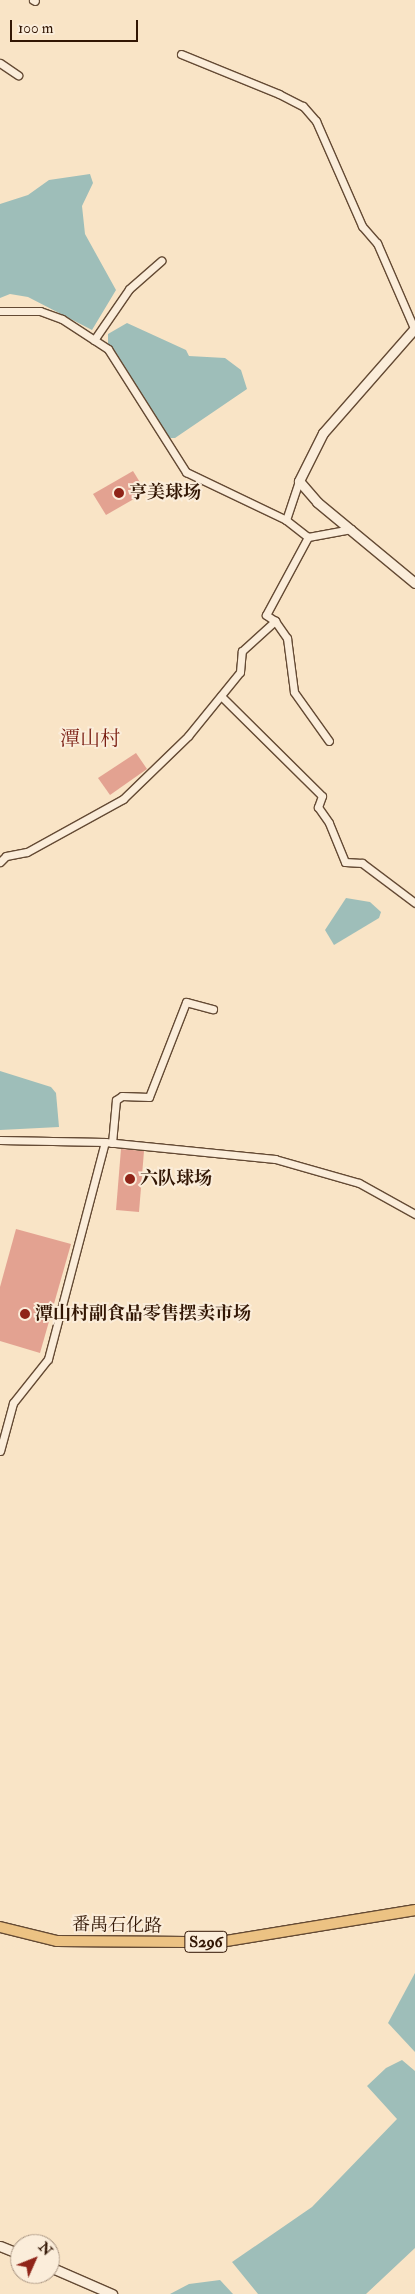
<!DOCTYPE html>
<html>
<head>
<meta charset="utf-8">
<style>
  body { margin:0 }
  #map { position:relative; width:415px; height:2294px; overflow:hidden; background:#f9e4c6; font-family:"IM FELL Double Pica","Noto Serif SC",serif }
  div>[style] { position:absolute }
  .water>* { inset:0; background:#9ebeb9 }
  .building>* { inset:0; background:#e3a291 }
  .roads { filter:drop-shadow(1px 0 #644a34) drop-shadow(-1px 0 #644a34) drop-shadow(0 1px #644a34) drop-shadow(0 -1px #644a34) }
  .minor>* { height:7px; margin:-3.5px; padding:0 3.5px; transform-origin:3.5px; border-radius:3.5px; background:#fbedda }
  .tertiary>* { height:9px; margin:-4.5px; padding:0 4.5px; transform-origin:4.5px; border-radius:4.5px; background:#fbedda }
  .primary>* { height:10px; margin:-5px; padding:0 5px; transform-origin:5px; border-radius:5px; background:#ecc283 }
  .dots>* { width:14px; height:14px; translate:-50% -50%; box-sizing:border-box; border:2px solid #fbedda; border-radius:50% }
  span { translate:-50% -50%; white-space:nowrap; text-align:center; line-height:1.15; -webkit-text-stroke:4px #fbedda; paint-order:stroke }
  .shield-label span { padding:1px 4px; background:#fbedda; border:1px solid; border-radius:4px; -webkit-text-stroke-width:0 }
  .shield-label { font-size:16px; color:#321604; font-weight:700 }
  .poi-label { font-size:18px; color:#321604; font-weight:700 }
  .left { translate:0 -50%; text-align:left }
  .street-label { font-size:18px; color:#321604 }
  .quarter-label { font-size:20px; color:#7a1f14 }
  .north { position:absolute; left:10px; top:2234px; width:50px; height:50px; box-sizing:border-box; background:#fbedda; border:1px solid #ab9784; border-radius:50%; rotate:46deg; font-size:14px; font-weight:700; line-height:20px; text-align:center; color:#321604 }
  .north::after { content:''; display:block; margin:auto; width:18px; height:22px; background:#8f2418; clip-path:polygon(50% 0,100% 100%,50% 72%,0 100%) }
  .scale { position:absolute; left:10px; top:20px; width:128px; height:22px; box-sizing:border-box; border:2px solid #321604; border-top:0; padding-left:6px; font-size:15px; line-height:18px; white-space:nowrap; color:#321604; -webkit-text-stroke:4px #fbedda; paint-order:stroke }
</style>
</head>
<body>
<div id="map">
  <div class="water">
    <i style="clip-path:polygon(90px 174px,93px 183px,82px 206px,85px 234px,116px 290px,92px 330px,28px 297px,10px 294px,0 298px,0 204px,28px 195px,49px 180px)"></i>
    <i style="clip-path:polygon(127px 323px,186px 350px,189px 356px,225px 358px,241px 370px,247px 389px,175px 438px,167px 438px,108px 344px,108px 334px)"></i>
    <i style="clip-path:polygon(346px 898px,370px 902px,381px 912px,379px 918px,334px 945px,325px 930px)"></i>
    <i style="clip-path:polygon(0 1071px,51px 1087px,56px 1093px,59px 1127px,0 1130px)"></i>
    <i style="clip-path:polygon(415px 1973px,415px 2052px,388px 2023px)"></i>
    <i style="clip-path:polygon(402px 2060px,415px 2071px,415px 2248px,366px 2294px,258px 2294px,232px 2262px,312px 2207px,397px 2119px,367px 2086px,386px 2068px)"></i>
    <i style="clip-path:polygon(220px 2280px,233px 2294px,170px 2294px,189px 2284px)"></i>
  </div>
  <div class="building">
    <i style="clip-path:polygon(133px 471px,146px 492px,106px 515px,93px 494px)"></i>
    <i style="clip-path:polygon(136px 753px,147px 769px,110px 795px,98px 778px)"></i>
    <i style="clip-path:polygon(121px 1149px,144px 1151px,139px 1212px,116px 1210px)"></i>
    <i style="clip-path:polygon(16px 1229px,71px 1244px,40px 1353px,0 1341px,0 1287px)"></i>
  </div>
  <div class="roads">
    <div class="minor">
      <i style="left:33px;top:0;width:2px;rotate:27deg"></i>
      <i style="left:181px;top:54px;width:106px;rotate:22.2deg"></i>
      <i style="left:279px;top:94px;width:27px;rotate:27deg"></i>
      <i style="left:303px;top:106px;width:20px;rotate:49deg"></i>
      <i style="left:316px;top:121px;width:115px;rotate:66.3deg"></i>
      <i style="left:362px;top:226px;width:23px;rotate:49deg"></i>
      <i style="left:377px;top:243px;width:93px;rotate:66.5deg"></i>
      <i style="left:0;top:63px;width:22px;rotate:34deg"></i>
      <i style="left:0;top:311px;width:40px"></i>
      <i style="left:40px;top:311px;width:23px;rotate:20deg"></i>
      <i style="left:62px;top:319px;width:55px;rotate:33.1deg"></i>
      <i style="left:108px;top:349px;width:146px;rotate:57.6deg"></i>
      <i style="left:186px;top:472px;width:111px;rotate:25.6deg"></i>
      <i style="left:286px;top:520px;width:28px;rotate:38deg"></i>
      <i style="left:308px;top:537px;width:44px;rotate:-10.5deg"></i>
      <i style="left:94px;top:340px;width:62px;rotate:-55.5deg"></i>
      <i style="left:129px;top:289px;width:43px;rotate:-41.2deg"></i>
      <i style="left:286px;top:520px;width:41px;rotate:-71.6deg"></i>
      <i style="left:275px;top:621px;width:21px;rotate:55deg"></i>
      <i style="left:287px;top:638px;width:54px;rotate:82.6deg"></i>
      <i style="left:294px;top:692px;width:60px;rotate:54.5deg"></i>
      <i style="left:221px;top:696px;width:142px;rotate:44.7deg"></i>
      <i style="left:322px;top:796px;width:12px;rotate:110deg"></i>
      <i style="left:318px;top:807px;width:19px;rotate:55deg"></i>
      <i style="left:329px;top:823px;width:42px;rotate:67.7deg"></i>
      <i style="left:345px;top:862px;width:17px;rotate:3deg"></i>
      <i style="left:362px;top:863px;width:66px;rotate:37deg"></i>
      <i style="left:0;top:862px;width:8px;rotate:-45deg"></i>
      <i style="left:6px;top:856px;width:21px;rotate:-11deg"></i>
      <i style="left:27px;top:852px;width:110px;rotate:-28.9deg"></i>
      <i style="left:123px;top:799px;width:91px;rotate:-44.1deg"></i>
      <i style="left:188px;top:736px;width:82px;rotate:-50.9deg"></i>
      <i style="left:240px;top:672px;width:21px;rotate:-85deg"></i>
      <i style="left:242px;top:651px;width:45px;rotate:-42.3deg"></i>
      <i style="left:275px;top:621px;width:11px;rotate:-146deg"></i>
      <i style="left:266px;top:615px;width:89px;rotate:-61.7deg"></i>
      <i style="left:0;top:1140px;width:105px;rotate:1.1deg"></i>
      <i style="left:105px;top:1142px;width:171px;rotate:5.7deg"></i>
      <i style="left:275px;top:1159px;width:87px;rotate:15.9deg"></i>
      <i style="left:359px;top:1183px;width:64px;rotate:29deg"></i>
      <i style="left:112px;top:1143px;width:43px;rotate:-84.7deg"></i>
      <i style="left:116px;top:1100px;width:7px;rotate:-34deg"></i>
      <i style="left:122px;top:1096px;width:27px;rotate:2deg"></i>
      <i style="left:149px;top:1097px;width:102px;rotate:-68.7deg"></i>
      <i style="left:186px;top:1002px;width:28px;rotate:15deg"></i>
      <i style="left:0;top:1451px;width:50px;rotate:-74.8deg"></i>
      <i style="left:13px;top:1403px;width:56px;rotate:-51.5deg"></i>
      <i style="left:48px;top:1359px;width:224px;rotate:-75.3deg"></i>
    </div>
    <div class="tertiary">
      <i style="left:415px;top:328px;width:140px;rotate:131.2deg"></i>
      <i style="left:323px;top:433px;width:54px;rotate:116.6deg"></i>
      <i style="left:299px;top:481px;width:28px;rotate:49deg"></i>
      <i style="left:317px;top:502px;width:127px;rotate:39.6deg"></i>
      <i style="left:0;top:2246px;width:22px;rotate:22deg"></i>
      <i style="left:50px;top:2267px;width:68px;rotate:23.5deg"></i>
    </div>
    <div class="primary">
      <i style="left:0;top:1927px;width:59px;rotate:13.8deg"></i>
      <i style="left:57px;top:1941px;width:163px;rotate:0.4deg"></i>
      <i style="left:220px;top:1942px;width:198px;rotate:-9.3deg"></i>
    </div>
  </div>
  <div class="dots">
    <i style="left:119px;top:493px;background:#8f2418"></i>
    <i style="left:130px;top:1179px;background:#8f2418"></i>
    <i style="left:25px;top:1314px;background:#8f2418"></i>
  </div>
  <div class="shield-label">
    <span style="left:206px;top:1942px">S296</span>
  </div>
  <div class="poi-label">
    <span class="left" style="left:129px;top:493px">亨美球场</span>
    <span class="left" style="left:140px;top:1179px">六队球场</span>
    <span class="left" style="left:35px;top:1314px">潭山村副食品零售摆卖市场</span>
  </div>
  <div class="street-label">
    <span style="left:117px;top:1926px;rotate:1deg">番禺石化路</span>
  </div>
  <div class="quarter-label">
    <span style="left:90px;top:738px">潭山村</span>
  </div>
  <div class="north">N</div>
  <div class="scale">100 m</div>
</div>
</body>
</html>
